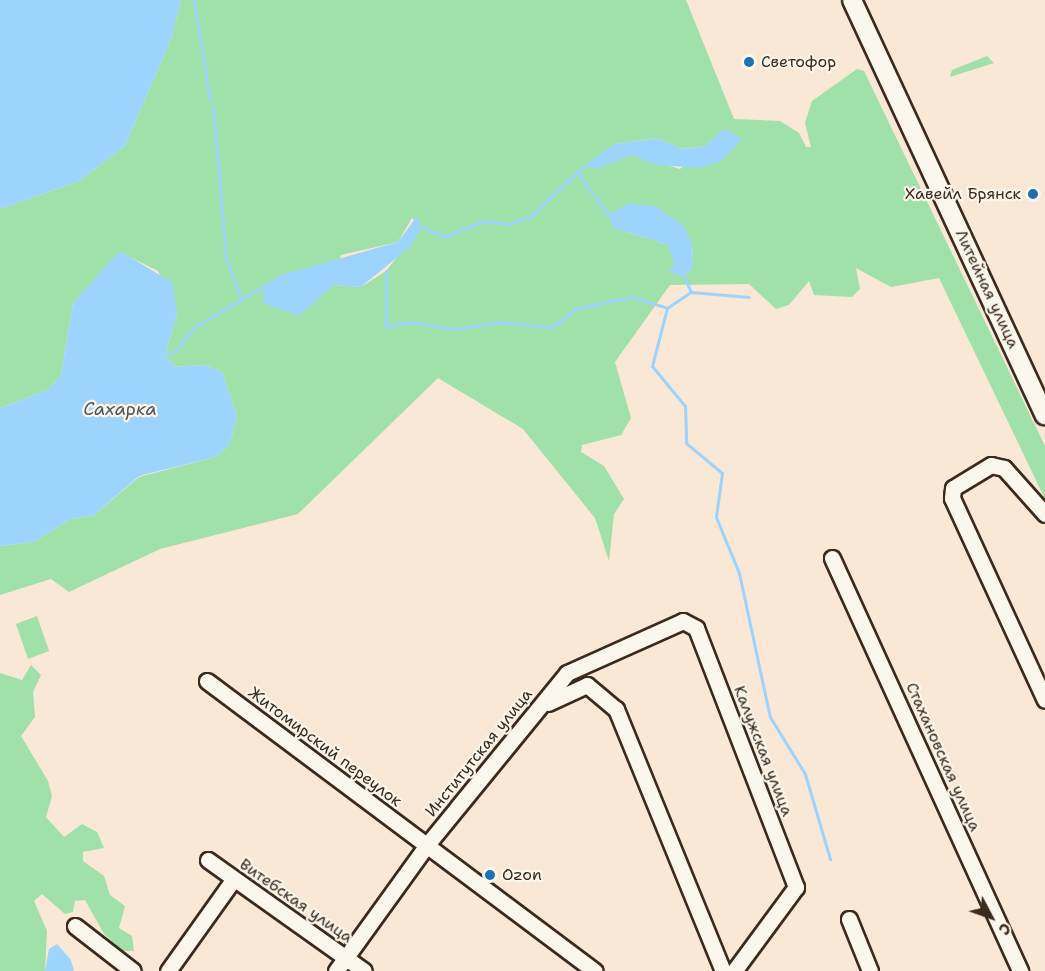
<!DOCTYPE html>
<html>
<head>
<meta charset="utf-8">
<style>
  body { margin:0 }
  #map { position:relative; width:1045px; height:971px; overflow:hidden; background:#f8e8d5; font-family:"Shantell Sans",sans-serif }
  div>[style] { position:absolute }
  .green>* { inset:0; background:#a0e0a9 }
  .water>* { inset:0; background:#9dd4fd }
  .stream>* { height:3px; margin:-1.5px; padding:0 1.5px; transform-origin:1.5px; border-radius:1.5px; background:#9dd4fd }
  .roads { filter:drop-shadow(2px 0 #3b2a1e) drop-shadow(-2px 0 #3b2a1e) drop-shadow(0 2px #3b2a1e) drop-shadow(0 -2px #3b2a1e) }
  .minor>* { height:15px; margin:-7.5px; padding:0 7.5px; transform-origin:7.5px; border-radius:7.5px; background:#fbf7ec }
  .major>* { height:18px; margin:-9px; padding:0 9px; transform-origin:9px; border-radius:9px; background:#fbf7ec }
  .dots>* { width:16px; height:16px; translate:-50% -50%; box-sizing:border-box; border:3px solid #fbf7ec; border-radius:50% }
  span { translate:-50% -50%; white-space:nowrap; text-align:center; line-height:1.15; -webkit-text-stroke:4.5px #fbf7ec; paint-order:stroke }
  .poi-label { font-size:16px; color:#3b2a1e }
  .left { translate:0 -50%; text-align:left }
  .right { translate:-100% -50%; text-align:right }
  .street-label { font-size:16px; color:#3b2a1e }
  .water-label { font-size:18px; color:#545456; font-style:italic }
  .north { position:absolute; left:961px; top:887px; width:60px; height:60px; -webkit-text-stroke:4px #fbf7ec; paint-order:stroke; rotate:131deg; font-size:16px; font-weight:700; line-height:24px; text-align:center; color:#3b2a1e }
  .north::after { content:''; display:block; margin:auto; width:21px; height:27px; background:#3b2a1e; clip-path:polygon(50% 0,100% 100%,50% 72%,0 100%) }
</style>
</head>
<body>
<div id="map">
  <div class="green">
    <i style="clip-path:polygon(evenodd,181px 0,686px 0,734px 119px,780px 121px,799px 133px,806px 147px,811px 147px,805px 123px,812px 101px,857px 69px,864px 71px,1045px 446px,1045px 499px,939px 278px,891px 287px,856px 268px,860px 289px,852px 297px,814px 295px,809px 281px,789px 305px,776px 309px,749px 284px,670px 285px,615px 362px,631px 418px,621px 435px,582px 445px,581px 452px,604px 466px,624px 499px,614px 514px,609px 561px,595px 518px,523px 429px,438px 378px,298px 514px,160px 549px,69px 592px,51px 579px,0 595px,0 546px,34px 542px,70px 519px,93px 516px,139px 477px,215px 457px,229px 446px,237px 417px,222px 372px,205px 365px,175px 367px,165px 355px,177px 314px,158px 271px,120px 252px,73px 303px,61px 375px,48px 390px,0 408px,0 209px,79px 181px,125px 146px,171px 39px,181px 0,725px 129px,680px 169px,632px 155px,585px 166px,614px 144px,657px 138px,682px 149px,705px 146px,725px 129px,181px 0,412px 218px,421px 227px,386px 271px,361px 287px,334px 285px,341px 255px,398px 242px,412px 218px,181px 0,614px 228px,692px 243px,693px 267px,684px 277px,668px 245px,614px 228px)"></i>
    <i style="clip-path:polygon(987px 56px,994px 63px,950px 77px,952px 70px)"></i>
    <i style="clip-path:polygon(37px 616px,49px 651px,28px 659px,16px 624px)"></i>
    <i style="clip-path:polygon(31px 665px,41px 675px,33px 692px,35px 717px,21px 736px,48px 781px,52px 796px,46px 817px,64px 837px,82px 824px,97px 832px,104px 848px,83px 852px,83px 861px,104px 876px,110px 895px,125px 906px,119px 928px,132px 936px,134px 951px,122px 951px,104px 934px,85px 900px,75px 901px,73px 912px,65px 914px,42px 894px,34px 901px,47px 931px,45px 971px,0 971px,0 673px,22px 680px)"></i>
  </div>
  <div class="water">
    <i style="clip-path:polygon(0 0,181px 0,171px 39px,125px 146px,79px 181px,0 209px)"></i>
    <i style="clip-path:polygon(725px 129px,742px 139px,721px 161px,701px 168px,656px 165px,632px 155px,598px 168px,584px 166px,614px 144px,657px 138px,682px 149px,705px 146px)"></i>
    <i style="clip-path:polygon(628px 204px,656px 206px,683px 225px,692px 243px,693px 267px,684px 277px,669px 272px,674px 263px,668px 245px,614px 228px,608px 215px)"></i>
    <i style="clip-path:polygon(417px 216px,421px 227px,411px 246px,361px 287px,334px 285px,299px 316px,263px 303px,264px 286px,278px 276px,398px 242px)"></i>
    <i style="clip-path:polygon(120px 251px,173px 283px,177px 314px,165px 355px,175px 367px,205px 365px,222px 372px,237px 417px,229px 446px,215px 457px,139px 476px,93px 516px,70px 519px,34px 542px,0 546px,0 408px,48px 390px,61px 375px,73px 303px)"></i>
    <i style="clip-path:polygon(57px 944px,71px 960px,74px 971px,45px 971px,49px 949px)"></i>
  </div>
  <div class="stream">
    <i style="left:194px;top:0;width:101px;rotate:80.9deg"></i>
    <i style="left:213px;top:106px;width:154px;rotate:85.1deg"></i>
    <i style="left:226px;top:259px;width:43px;rotate:69.4deg"></i>
    <i style="left:578px;top:173px;width:52px;rotate:54.5deg"></i>
    <i style="left:421px;top:227px;width:25px;rotate:23deg"></i>
    <i style="left:444px;top:237px;width:42px;rotate:-22.3deg"></i>
    <i style="left:483px;top:221px;width:26px;rotate:7deg"></i>
    <i style="left:509px;top:224px;width:25px;rotate:-21deg"></i>
    <i style="left:532px;top:215px;width:71px;rotate:-43.3deg"></i>
    <i style="left:386px;top:271px;width:55px;rotate:90deg"></i>
    <i style="left:386px;top:326px;width:24px;rotate:-9deg"></i>
    <i style="left:410px;top:322px;width:44px;rotate:9.2deg"></i>
    <i style="left:453px;top:329px;width:48px;rotate:-8.5deg"></i>
    <i style="left:500px;top:322px;width:53px;rotate:5.4deg"></i>
    <i style="left:553px;top:327px;width:28px;rotate:-39deg"></i>
    <i style="left:575px;top:309px;width:58px;rotate:-11.9deg"></i>
    <i style="left:632px;top:297px;width:37px;rotate:17deg"></i>
    <i style="left:667px;top:308px;width:29px;rotate:-34deg"></i>
    <i style="left:691px;top:292px;width:58px;rotate:4.9deg"></i>
    <i style="left:684px;top:277px;width:17px;rotate:65deg"></i>
    <i style="left:667px;top:308px;width:60px;rotate:104.5deg"></i>
    <i style="left:652px;top:366px;width:52px;rotate:50.5deg"></i>
    <i style="left:685px;top:406px;width:37px;rotate:88deg"></i>
    <i style="left:686px;top:443px;width:47px;rotate:39.8deg"></i>
    <i style="left:722px;top:473px;width:44px;rotate:97.8deg"></i>
    <i style="left:716px;top:517px;width:61px;rotate:67.7deg"></i>
    <i style="left:739px;top:573px;width:147px;rotate:77.9deg"></i>
    <i style="left:770px;top:717px;width:67px;rotate:58.4deg"></i>
    <i style="left:805px;top:774px;width:89px;rotate:73.6deg"></i>
    <i style="left:165px;top:355px;width:12px;rotate:-24deg"></i>
    <i style="left:176px;top:350px;width:28px;rotate:-52deg"></i>
    <i style="left:193px;top:328px;width:82px;rotate:-30.6deg"></i>
  </div>
  <div class="roads">
    <div class="minor">
      <i style="left:1045px;top:514px;width:62px;rotate:-131.7deg"></i>
      <i style="left:1004px;top:468px;width:13px;rotate:-167deg"></i>
      <i style="left:991px;top:465px;width:44px;rotate:148.8deg"></i>
      <i style="left:953px;top:488px;width:10px;rotate:96deg"></i>
      <i style="left:952px;top:498px;width:222px;rotate:65.3deg"></i>
      <i style="left:832px;top:558px;width:454px;rotate:65.5deg"></i>
      <i style="left:207px;top:681px;width:484px;rotate:36.8deg"></i>
      <i style="left:548px;top:703px;width:43px;rotate:-24.8deg"></i>
      <i style="left:587px;top:685px;width:38px;rotate:40deg"></i>
      <i style="left:616px;top:709px;width:283px;rotate:67.8deg"></i>
      <i style="left:208px;top:860px;width:191px;rotate:35.4deg"></i>
      <i style="left:849px;top:919px;width:56px;rotate:68deg"></i>
      <i style="left:75px;top:926px;width:73px;rotate:37.8deg"></i>
      <i style="left:168px;top:971px;width:112px;rotate:-54.5deg"></i>
      <i style="left:336px;top:971px;width:154px;rotate:-54.2deg"></i>
      <i style="left:426px;top:846px;width:223px;rotate:-50.8deg"></i>
      <i style="left:567px;top:673px;width:127px;rotate:-24.1deg"></i>
      <i style="left:683px;top:621px;width:15px;rotate:28deg"></i>
      <i style="left:696px;top:628px;width:278px;rotate:68.9deg"></i>
      <i style="left:796px;top:887px;width:104px;rotate:126.4deg"></i>
    </div>
    <div class="major">
      <i style="left:852px;top:0;width:458px;rotate:65.1deg"></i>
    </div>
  </div>
  <div class="dots">
    <i style="left:749px;top:62px;background:#1f6fb2"></i>
    <i style="left:1033px;top:194px;background:#1f6fb2"></i>
    <i style="left:490px;top:875px;background:#1f6fb2"></i>
  </div>
  <div class="poi-label">
    <span class="left" style="left:761px;top:62px">Светофор</span>
    <span class="right" style="left:1021px;top:194px">Хавейл Брянск</span>
    <span class="left" style="left:502px;top:875px">Ozon</span>
  </div>
  <div class="street-label">
    <span style="left:987px;top:289px;rotate:65deg">Литейная улица</span>
    <span style="left:325px;top:747px;rotate:37deg">Житомирский переулок</span>
    <span style="left:763px;top:751px;rotate:69deg">Калужская улица</span>
    <span style="left:479px;top:753px;rotate:-51deg">Институтская улица</span>
    <span style="left:943px;top:757px;rotate:66deg">Стахановская улица</span>
    <span style="left:296px;top:901px;rotate:35deg">Витебская улица</span>
  </div>
  <div class="water-label">
    <span style="left:120px;top:409px">Сахарка</span>
  </div>
  <div class="north">С</div>
</div>
</body>
</html>
